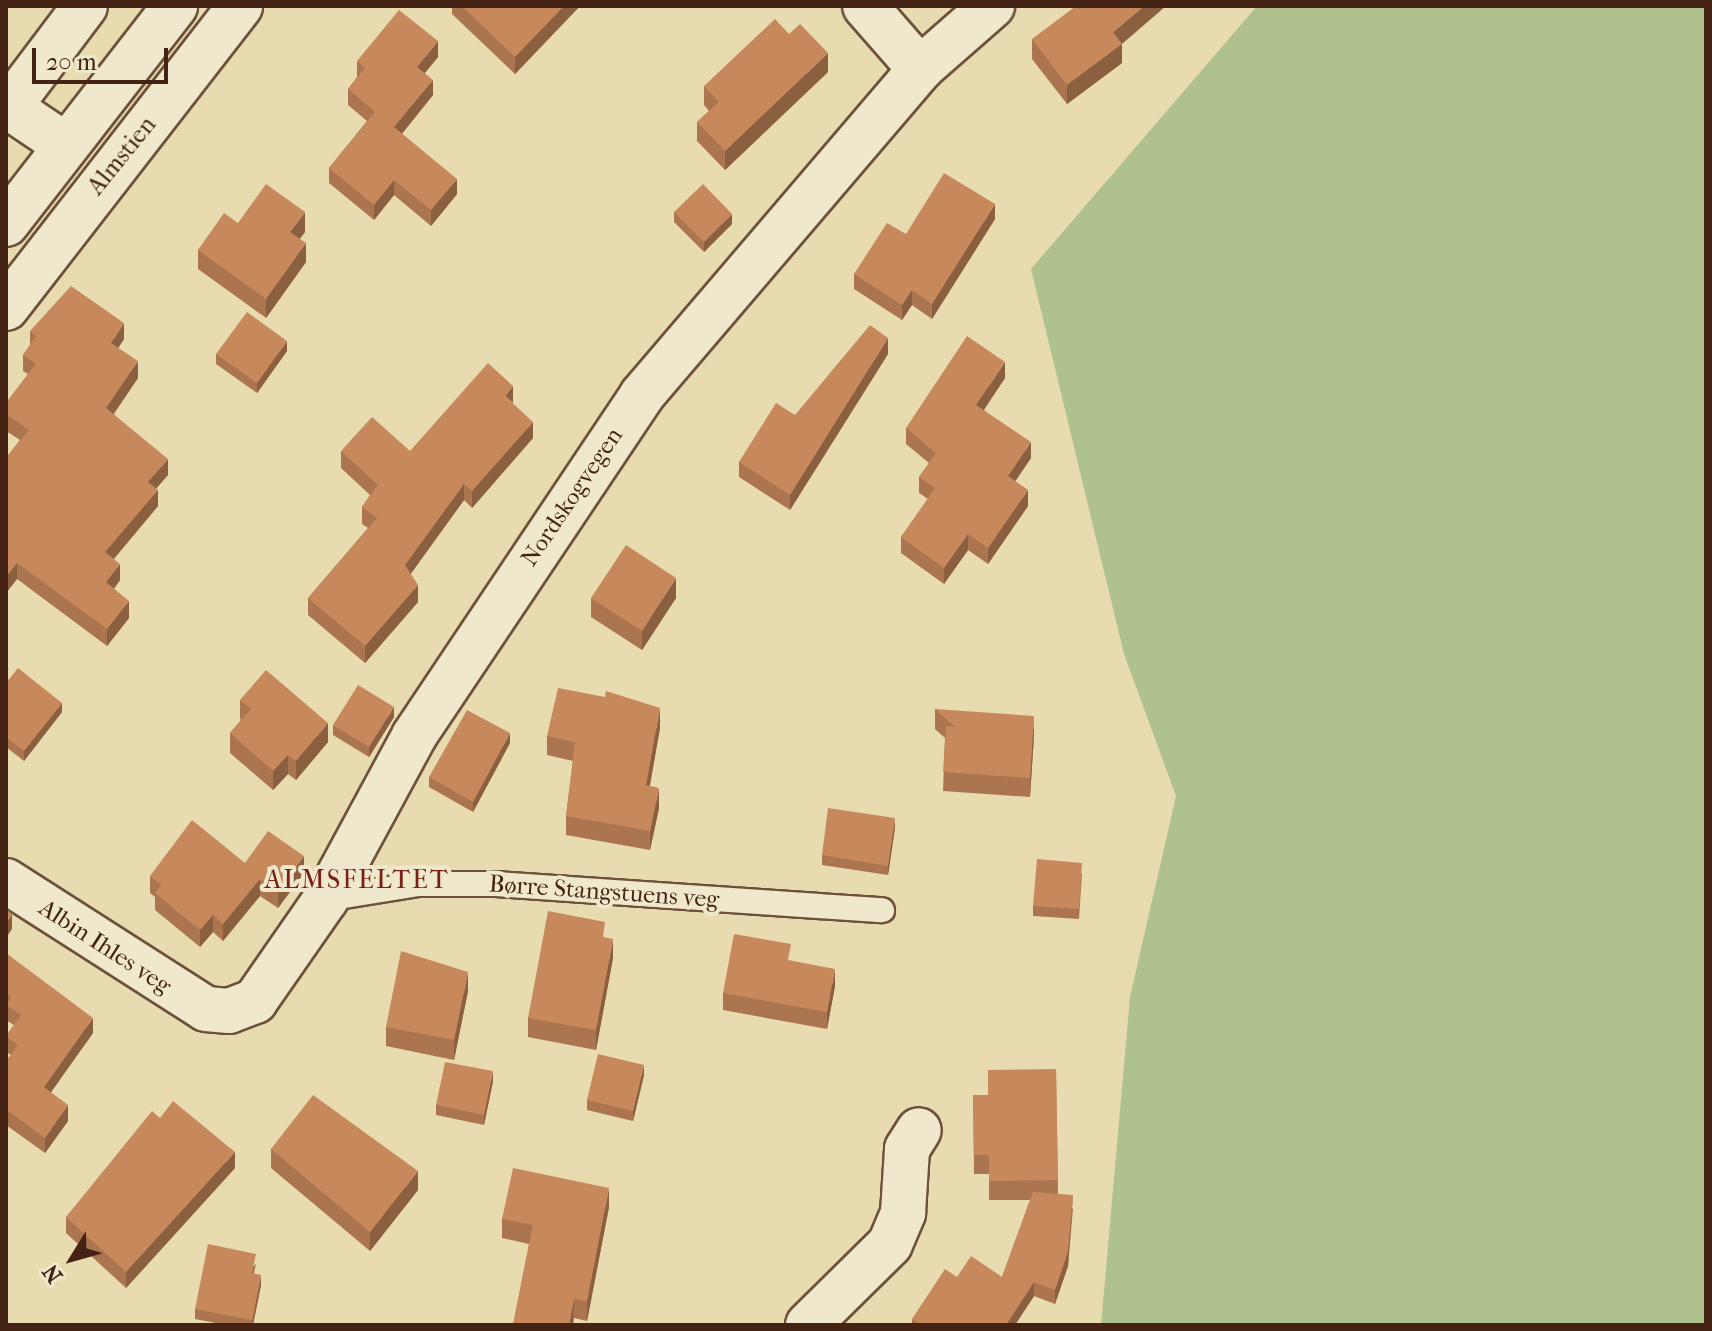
<!DOCTYPE html>
<html>
<head>
<meta charset="utf-8">
<style>
  body { margin:0 }
  #map { position:relative; width:1712px; height:1331px; overflow:hidden; background:#e8dbb0; font-family:"IM FELL French Canon",serif }
  div>[style] { position:absolute }
  .green>* { inset:0; background:#b0c190 }
  .roads { filter:drop-shadow(2px 0 #6d513b) drop-shadow(-2px 0 #6d513b) drop-shadow(0 2px #6d513b) drop-shadow(0 -2px #6d513b) }
  .service>* { height:24px; margin:-12px; padding:0 12px; transform-origin:12px; border-radius:12px; background:#f0e8cc }
  .minor>* { height:44px; margin:-22px; padding:0 22px; transform-origin:22px; border-radius:22px; background:#f0e8cc }
  .secondary>* { height:44px; margin:-22px; padding:0 22px; transform-origin:22px; border-radius:22px; background:#f0e8cc }
  .wall>* { inset:0; background:#ab764f }
  .shaded-wall>* { inset:0; background:#8b6040 }
  .building>* { inset:0; background:#c7895c }
  span { translate:-50% -50%; white-space:nowrap; text-align:center; line-height:1.15; -webkit-text-stroke:8px #f0e8cc; paint-order:stroke }
  .street-label { font-size:24px; color:#442314 }
  .neighbourhood-label { font-size:26px; color:#7a1f14; letter-spacing:2px }
  .frame { position:absolute; inset:0; border:8px solid #442314; pointer-events:none }
  .north { position:absolute; left:32px; top:1219px; width:80px; height:80px; -webkit-text-stroke:6px #f0e8cc; paint-order:stroke; rotate:233deg; font-size:22px; font-weight:700; line-height:32px; text-align:center; color:#442314 }
  .north::after { content:''; display:block; margin:auto; width:28px; height:36px; background:#442314; clip-path:polygon(50% 0,100% 100%,50% 72%,0 100%) }
  .scale { position:absolute; left:32px; top:48px; width:136px; height:36px; box-sizing:border-box; border:4px solid #442314; border-top:0; padding-left:10px; font-size:24px; line-height:28px; white-space:nowrap; color:#442314; -webkit-text-stroke:6px #f0e8cc; paint-order:stroke }
</style>
</head>
<body>
<div id="map">
  <div class="green">
    <i style="clip-path:polygon(1257px 6px,1706px 6px,1706px 1325px,1101px 1325px,1130px 997px,1176px 796px,1124px 654px,1031px 269px)"></i>
  </div>
  <div class="roads">
    <div class="service">
      <i style="left:326px;top:899px;width:94px;rotate:-9.2deg"></i>
      <i style="left:419px;top:884px;width:77px"></i>
      <i style="left:496px;top:884px;width:387px;rotate:3.9deg"></i>
    </div>
    <div class="minor">
      <i style="left:865px;top:6px;width:84px;rotate:48.9deg"></i>
      <i style="left:6px;top:105px;width:71px;rotate:34.1deg"></i>
      <i style="left:6px;top:308px;width:382px;rotate:-52.2deg"></i>
      <i style="left:6px;top:881px;width:237px;rotate:32.6deg"></i>
      <i style="left:206px;top:1009px;width:23px;rotate:5deg"></i>
      <i style="left:229px;top:1011px;width:28px;rotate:-21deg"></i>
      <i style="left:255px;top:1001px;width:124px;rotate:-55.2deg"></i>
      <i style="left:326px;top:899px;width:185px;rotate:-61.6deg"></i>
      <i style="left:414px;top:736px;width:410px;rotate:-56.2deg"></i>
      <i style="left:642px;top:395px;width:428px;rotate:-49.5deg"></i>
      <i style="left:920px;top:69px;width:96px;rotate:-41.2deg"></i>
      <i style="left:808px;top:1325px;width:115px;rotate:-44.6deg"></i>
      <i style="left:890px;top:1244px;width:34px;rotate:-67deg"></i>
      <i style="left:903px;top:1213px;width:64px;rotate:-86.4deg"></i>
      <i style="left:907px;top:1149px;width:22px;rotate:-58deg"></i>
    </div>
    <div class="secondary">
      <i style="left:6px;top:111px;width:131px;rotate:-53deg"></i>
      <i style="left:6px;top:224px;width:276px;rotate:-52.2deg"></i>
    </div>
  </div>
  <div class="wall">
    <i style="clip-path:polygon(452px 6px,580px 6px,515px 74px,452px 14px)"></i>
    <i style="clip-path:polygon(1032px 39px,1122px 44px,1122px 63px,1067px 104px,1032px 59px)"></i>
    <i style="clip-path:polygon(438px 57px,425px 73px,433px 95px,402px 134px,457px 194px,431px 226px,394px 195px,374px 220px,329px 183px,329px 168px,367px 121px,348px 105px,348px 89px,357px 77px,357px 61px)"></i>
    <i style="clip-path:polygon(828px 72px,725px 170px,697px 141px,697px 122px,709px 111px,704px 105px,704px 86px)"></i>
    <i style="clip-path:polygon(674px 212px,732px 224px,704px 252px,674px 222px)"></i>
    <i style="clip-path:polygon(995px 219px,932px 319px,912px 305px,902px 320px,854px 289px,854px 274px,906px 234px)"></i>
    <i style="clip-path:polygon(238px 223px,305px 232px,300px 239px,306px 262px,266px 318px,198px 269px,198px 250px)"></i>
    <i style="clip-path:polygon(30px 331px,124px 339px,118px 348px,138px 378px,114px 414px,168px 475px,156px 488px,158px 506px,114px 559px,120px 580px,114px 589px,129px 618px,107px 646px,17px 579px,6px 593px,6px 458px,20px 440px,6px 431px,6px 403px,28px 374px,23px 371px,23px 355px,30px 345px)"></i>
    <i style="clip-path:polygon(287px 351px,257px 393px,216px 364px,216px 354px)"></i>
    <i style="clip-path:polygon(888px 354px,790px 510px,739px 477px,739px 462px,795px 415px)"></i>
    <i style="clip-path:polygon(1005px 378px,984px 410px,1031px 458px,1015px 481px,1028px 506px,988px 564px,968px 550px,944px 584px,901px 553px,901px 537px,928px 499px,919px 493px,919px 477px,929px 463px,906px 444px,906px 428px)"></i>
    <i style="clip-path:polygon(513px 404px,533px 438px,472px 508px,464px 500px,410px 574px,418px 602px,365px 663px,308px 615px,308px 598px,368px 528px,362px 524px,362px 507px,370px 495px,341px 468px,341px 451px,410px 451px)"></i>
    <i style="clip-path:polygon(591px 598px,676px 598px,642px 650px,591px 617px)"></i>
    <i style="clip-path:polygon(6px 683px,62px 712px,24px 761px,6px 747px)"></i>
    <i style="clip-path:polygon(240px 700px,328px 742px,296px 780px,288px 774px,273px 790px,230px 753px,230px 733px,241px 720px,240px 719px)"></i>
    <i style="clip-path:polygon(935px 709px,1034px 735px,1030px 797px,943px 791px,945px 738px,935px 729px)"></i>
    <i style="clip-path:polygon(394px 717px,369px 757px,333px 735px,333px 725px)"></i>
    <i style="clip-path:polygon(660px 728px,650px 786px,659px 808px,650px 850px,566px 835px,566px 816px,573px 761px,547px 755px,547px 736px)"></i>
    <i style="clip-path:polygon(510px 743px,473px 812px,429px 787px,429px 777px)"></i>
    <i style="clip-path:polygon(895px 828px,888px 875px,822px 865px,822px 855px)"></i>
    <i style="clip-path:polygon(245px 863px,304px 873px,278px 908px,260px 896px,223px 941px,213px 932px,200px 947px,155px 910px,155px 897px,150px 893px,150px 876px)"></i>
    <i style="clip-path:polygon(1082px 873px,1079px 919px,1033px 916px,1033px 906px)"></i>
    <i style="clip-path:polygon(6px 953px,93px 1033px,51px 1092px,68px 1121px,45px 1153px,6px 1125px,6px 1061px,11px 1055px,6px 1052px,6px 1036px,14px 1025px,6px 1020px)"></i>
    <i style="clip-path:polygon(613px 958px,596px 1050px,528px 1037px,528px 1018px)"></i>
    <i style="clip-path:polygon(791px 961px,835px 986px,827px 1029px,723px 1010px,723px 993px)"></i>
    <i style="clip-path:polygon(468px 991px,454px 1060px,386px 1046px,386px 1027px)"></i>
    <i style="clip-path:polygon(1056px 1069px,1058px 1194px,1073px 1209px,1068px 1266px,1055px 1304px,1034px 1296px,1015px 1325px,912px 1325px,912px 1319px,957px 1277px,1002px 1277px,1030px 1200px,989px 1200px,989px 1174px,974px 1174px,973px 1095px,988px 1095px)"></i>
    <i style="clip-path:polygon(644px 1075px,633px 1121px,587px 1110px,587px 1100px)"></i>
    <i style="clip-path:polygon(493px 1081px,484px 1125px,436px 1115px,436px 1105px)"></i>
    <i style="clip-path:polygon(160px 1118px,235px 1168px,126px 1288px,66px 1233px,66px 1217px)"></i>
    <i style="clip-path:polygon(271px 1149px,418px 1190px,370px 1251px,271px 1168px)"></i>
    <i style="clip-path:polygon(609px 1207px,587px 1321px,574px 1318px,573px 1325px,513px 1325px,529px 1244px,502px 1238px,502px 1219px)"></i>
    <i style="clip-path:polygon(256px 1264px,254px 1273px,261px 1285px,253px 1325px,226px 1325px,195px 1319px,195px 1309px)"></i>
  </div>
  <div class="shaded-wall">
    <i style="clip-path:polygon(564px 6px,580px 6px,515px 74px,515px 57px)"></i>
    <i style="clip-path:polygon(1144px 6px,1166px 6px,1122px 44px,1122px 63px,1067px 104px,1067px 85px,1113px 32px)"></i>
    <i style="clip-path:polygon(438px 41px,438px 57px,417px 82px,417px 67px)"></i>
    <i style="clip-path:polygon(828px 53px,828px 72px,725px 170px,725px 151px)"></i>
    <i style="clip-path:polygon(433px 80px,433px 95px,394px 143px,394px 127px)"></i>
    <i style="clip-path:polygon(457px 179px,457px 194px,431px 226px,431px 210px)"></i>
    <i style="clip-path:polygon(394px 180px,394px 195px,374px 220px,374px 205px)"></i>
    <i style="clip-path:polygon(995px 204px,995px 219px,932px 319px,932px 304px)"></i>
    <i style="clip-path:polygon(305px 212px,305px 232px,290px 251px,290px 232px)"></i>
    <i style="clip-path:polygon(732px 214px,732px 224px,704px 252px,704px 242px)"></i>
    <i style="clip-path:polygon(306px 243px,306px 262px,266px 318px,266px 299px)"></i>
    <i style="clip-path:polygon(912px 290px,912px 305px,902px 320px,902px 305px)"></i>
    <i style="clip-path:polygon(124px 323px,124px 339px,111px 359px,111px 343px)"></i>
    <i style="clip-path:polygon(888px 338px,888px 354px,790px 510px,790px 495px)"></i>
    <i style="clip-path:polygon(287px 341px,287px 351px,257px 393px,257px 383px)"></i>
    <i style="clip-path:polygon(138px 361px,138px 378px,106px 424px,106px 408px)"></i>
    <i style="clip-path:polygon(1005px 362px,1005px 378px,976px 421px,976px 405px)"></i>
    <i style="clip-path:polygon(513px 386px,513px 403px,505px 396px)"></i>
    <i style="clip-path:polygon(533px 422px,533px 438px,472px 508px,472px 491px)"></i>
    <i style="clip-path:polygon(1031px 442px,1031px 458px,1008px 492px,1008px 476px)"></i>
    <i style="clip-path:polygon(168px 459px,168px 475px,148px 498px,148px 482px)"></i>
    <i style="clip-path:polygon(464px 484px,464px 500px,405px 582px,405px 565px)"></i>
    <i style="clip-path:polygon(158px 490px,158px 506px,105px 569px,105px 552px)"></i>
    <i style="clip-path:polygon(1028px 490px,1028px 506px,988px 564px,988px 548px)"></i>
    <i style="clip-path:polygon(968px 534px,968px 550px,944px 584px,944px 568px)"></i>
    <i style="clip-path:polygon(17px 563px,17px 579px,6px 593px,6px 577px)"></i>
    <i style="clip-path:polygon(120px 564px,120px 580px,106px 599px,106px 582px)"></i>
    <i style="clip-path:polygon(676px 578px,676px 598px,642px 650px,642px 631px)"></i>
    <i style="clip-path:polygon(418px 585px,418px 602px,365px 663px,365px 646px)"></i>
    <i style="clip-path:polygon(129px 601px,129px 618px,107px 646px,107px 629px)"></i>
    <i style="clip-path:polygon(62px 703px,62px 712px,24px 761px,24px 751px)"></i>
    <i style="clip-path:polygon(394px 707px,394px 717px,369px 757px,369px 747px)"></i>
    <i style="clip-path:polygon(660px 708px,660px 728px,646px 805px,646px 785px)"></i>
    <i style="clip-path:polygon(1034px 716px,1034px 735px,1030px 797px,1030px 778px)"></i>
    <i style="clip-path:polygon(328px 723px,328px 742px,296px 780px,296px 761px)"></i>
    <i style="clip-path:polygon(510px 733px,510px 743px,473px 812px,473px 802px)"></i>
    <i style="clip-path:polygon(288px 755px,288px 774px,273px 790px,273px 771px)"></i>
    <i style="clip-path:polygon(659px 788px,659px 808px,650px 850px,650px 831px)"></i>
    <i style="clip-path:polygon(895px 818px,895px 828px,888px 875px,888px 866px)"></i>
    <i style="clip-path:polygon(304px 856px,304px 873px,278px 908px,278px 891px)"></i>
    <i style="clip-path:polygon(260px 879px,260px 896px,223px 941px,223px 924px)"></i>
    <i style="clip-path:polygon(12px 914px,12px 929px,6px 938px,6px 923px)"></i>
    <i style="clip-path:polygon(213px 915px,213px 932px,200px 947px,200px 930px)"></i>
    <i style="clip-path:polygon(613px 939px,613px 958px,596px 1050px,596px 1030px)"></i>
    <i style="clip-path:polygon(835px 969px,835px 986px,827px 1029px,827px 1012px)"></i>
    <i style="clip-path:polygon(468px 972px,468px 991px,454px 1060px,454px 1040px)"></i>
    <i style="clip-path:polygon(93px 1018px,93px 1033px,44px 1102px,44px 1087px)"></i>
    <i style="clip-path:polygon(644px 1065px,644px 1075px,633px 1121px,633px 1111px)"></i>
    <i style="clip-path:polygon(493px 1071px,493px 1081px,484px 1125px,484px 1115px)"></i>
    <i style="clip-path:polygon(68px 1105px,68px 1121px,45px 1153px,45px 1138px)"></i>
    <i style="clip-path:polygon(235px 1152px,235px 1168px,126px 1288px,126px 1272px)"></i>
    <i style="clip-path:polygon(418px 1171px,418px 1190px,370px 1251px,370px 1232px)"></i>
    <i style="clip-path:polygon(609px 1188px,609px 1207px,587px 1321px,587px 1301px)"></i>
    <i style="clip-path:polygon(1073px 1195px,1068px 1266px,1055px 1304px,1055px 1290px)"></i>
    <i style="clip-path:polygon(261px 1275px,261px 1285px,253px 1325px,252px 1325px)"></i>
    <i style="clip-path:polygon(1034px 1282px,1034px 1296px,1015px 1325px,1006px 1325px)"></i>
    <i style="clip-path:polygon(574px 1299px,573px 1325px,569px 1325px)"></i>
  </div>
  <div class="building">
    <i style="clip-path:polygon(462px 6px,564px 6px,515px 57px)"></i>
    <i style="clip-path:polygon(1076px 6px,1144px 6px,1113px 32px,1122px 44px,1067px 85px,1032px 39px)"></i>
    <i style="clip-path:polygon(399px 10px,438px 41px,417px 67px,433px 80px,394px 127px,457px 179px,431px 210px,394px 180px,374px 205px,329px 168px,375px 112px,348px 89px,365px 68px,357px 61px)"></i>
    <i style="clip-path:polygon(775px 19px,789px 34px,800px 24px,828px 53px,725px 151px,697px 122px,719px 102px,704px 86px)"></i>
    <i style="clip-path:polygon(944px 173px,995px 204px,932px 304px,912px 290px,902px 305px,854px 274px,887px 223px,906px 234px)"></i>
    <i style="clip-path:polygon(266px 184px,305px 212px,290px 232px,306px 243px,266px 299px,198px 250px,224px 213px,238px 223px)"></i>
    <i style="clip-path:polygon(703px 184px,732px 214px,704px 242px,674px 212px)"></i>
    <i style="clip-path:polygon(71px 286px,124px 323px,111px 343px,138px 361px,106px 408px,168px 459px,148px 482px,158px 490px,105px 552px,120px 564px,106px 582px,129px 601px,107px 629px,17px 563px,6px 577px,6px 458px,29px 430px,6px 414px,6px 403px,36px 364px,23px 355px,36px 336px,30px 331px)"></i>
    <i style="clip-path:polygon(247px 312px,287px 341px,257px 383px,216px 354px)"></i>
    <i style="clip-path:polygon(870px 325px,888px 338px,790px 495px,739px 462px,776px 403px,795px 415px)"></i>
    <i style="clip-path:polygon(967px 336px,1005px 362px,976px 405px,1031px 442px,1008px 476px,1028px 490px,988px 548px,968px 534px,944px 568px,901px 537px,935px 488px,919px 477px,936px 453px,906px 428px)"></i>
    <i style="clip-path:polygon(488px 363px,513px 386px,505px 396px,533px 422px,472px 491px,464px 484px,405px 565px,418px 585px,365px 646px,308px 598px,377px 518px,362px 507px,378px 485px,341px 451px,372px 417px,410px 451px)"></i>
    <i style="clip-path:polygon(626px 545px,676px 578px,642px 631px,591px 598px)"></i>
    <i style="clip-path:polygon(18px 668px,62px 703px,24px 751px,6px 737px,6px 683px)"></i>
    <i style="clip-path:polygon(266px 670px,328px 723px,296px 761px,288px 755px,273px 771px,230px 733px,251px 709px,240px 700px)"></i>
    <i style="clip-path:polygon(358px 685px,394px 707px,369px 747px,333px 725px)"></i>
    <i style="clip-path:polygon(558px 688px,605px 697px,606px 691px,660px 708px,646px 785px,659px 788px,650px 831px,566px 816px,575px 742px,547px 736px)"></i>
    <i style="clip-path:polygon(935px 709px,1034px 716px,1030px 778px,943px 772px,946px 726px,955px 727px)"></i>
    <i style="clip-path:polygon(467px 710px,510px 733px,473px 802px,429px 777px)"></i>
    <i style="clip-path:polygon(828px 808px,895px 818px,888px 866px,822px 855px)"></i>
    <i style="clip-path:polygon(192px 820px,245px 863px,268px 831px,304px 856px,278px 891px,260px 879px,223px 924px,213px 915px,200px 930px,155px 893px,161px 885px,150px 876px)"></i>
    <i style="clip-path:polygon(1037px 859px,1082px 863px,1079px 909px,1033px 906px)"></i>
    <i style="clip-path:polygon(6px 909px,12px 914px,6px 923px)"></i>
    <i style="clip-path:polygon(548px 911px,605px 922px,603px 937px,613px 939px,596px 1030px,528px 1018px)"></i>
    <i style="clip-path:polygon(734px 934px,791px 944px,788px 960px,835px 969px,827px 1012px,723px 993px)"></i>
    <i style="clip-path:polygon(401px 951px,468px 972px,454px 1040px,386px 1027px)"></i>
    <i style="clip-path:polygon(6px 953px,93px 1018px,44px 1087px,68px 1105px,45px 1138px,6px 1109px,6px 1061px,18px 1045px,6px 1036px,21px 1015px,6px 1005px,11px 997px,6px 993px)"></i>
    <i style="clip-path:polygon(598px 1054px,644px 1065px,633px 1111px,587px 1100px)"></i>
    <i style="clip-path:polygon(445px 1062px,493px 1071px,484px 1115px,436px 1105px)"></i>
    <i style="clip-path:polygon(1056px 1069px,1058px 1180px,989px 1181px,989px 1155px,974px 1155px,973px 1095px,988px 1095px,988px 1070px)"></i>
    <i style="clip-path:polygon(313px 1095px,418px 1171px,370px 1232px,271px 1149px)"></i>
    <i style="clip-path:polygon(173px 1101px,235px 1152px,126px 1272px,66px 1217px,152px 1111px,160px 1118px)"></i>
    <i style="clip-path:polygon(513px 1168px,609px 1188px,587px 1301px,574px 1299px,569px 1325px,513px 1325px,533px 1225px,502px 1219px)"></i>
    <i style="clip-path:polygon(1033px 1192px,1073px 1195px,1068px 1252px,1055px 1290px,1034px 1282px,1006px 1325px,921px 1325px,912px 1319px,945px 1269px,957px 1277px,971px 1256px,1002px 1277px)"></i>
    <i style="clip-path:polygon(208px 1244px,256px 1254px,252px 1273px,261px 1275px,252px 1320px,195px 1309px)"></i>
  </div>
  <div class="street-label">
    <span style="left:122px;top:156px;rotate:-51deg">Almstien</span>
    <span style="left:572px;top:497px;rotate:-56deg">Nordskogvegen</span>
    <span style="left:604px;top:892px;rotate:4deg">Børre Stangstuens veg</span>
    <span style="left:105px;top:947px;rotate:33deg">Albin Ihles veg</span>
  </div>
  <div class="neighbourhood-label">
    <span style="left:357px;top:880px">ALMSFELTET</span>
  </div>
  <div class="frame"></div>
  <div class="north">N</div>
  <div class="scale">20 m</div>
</div>
</body>
</html>
